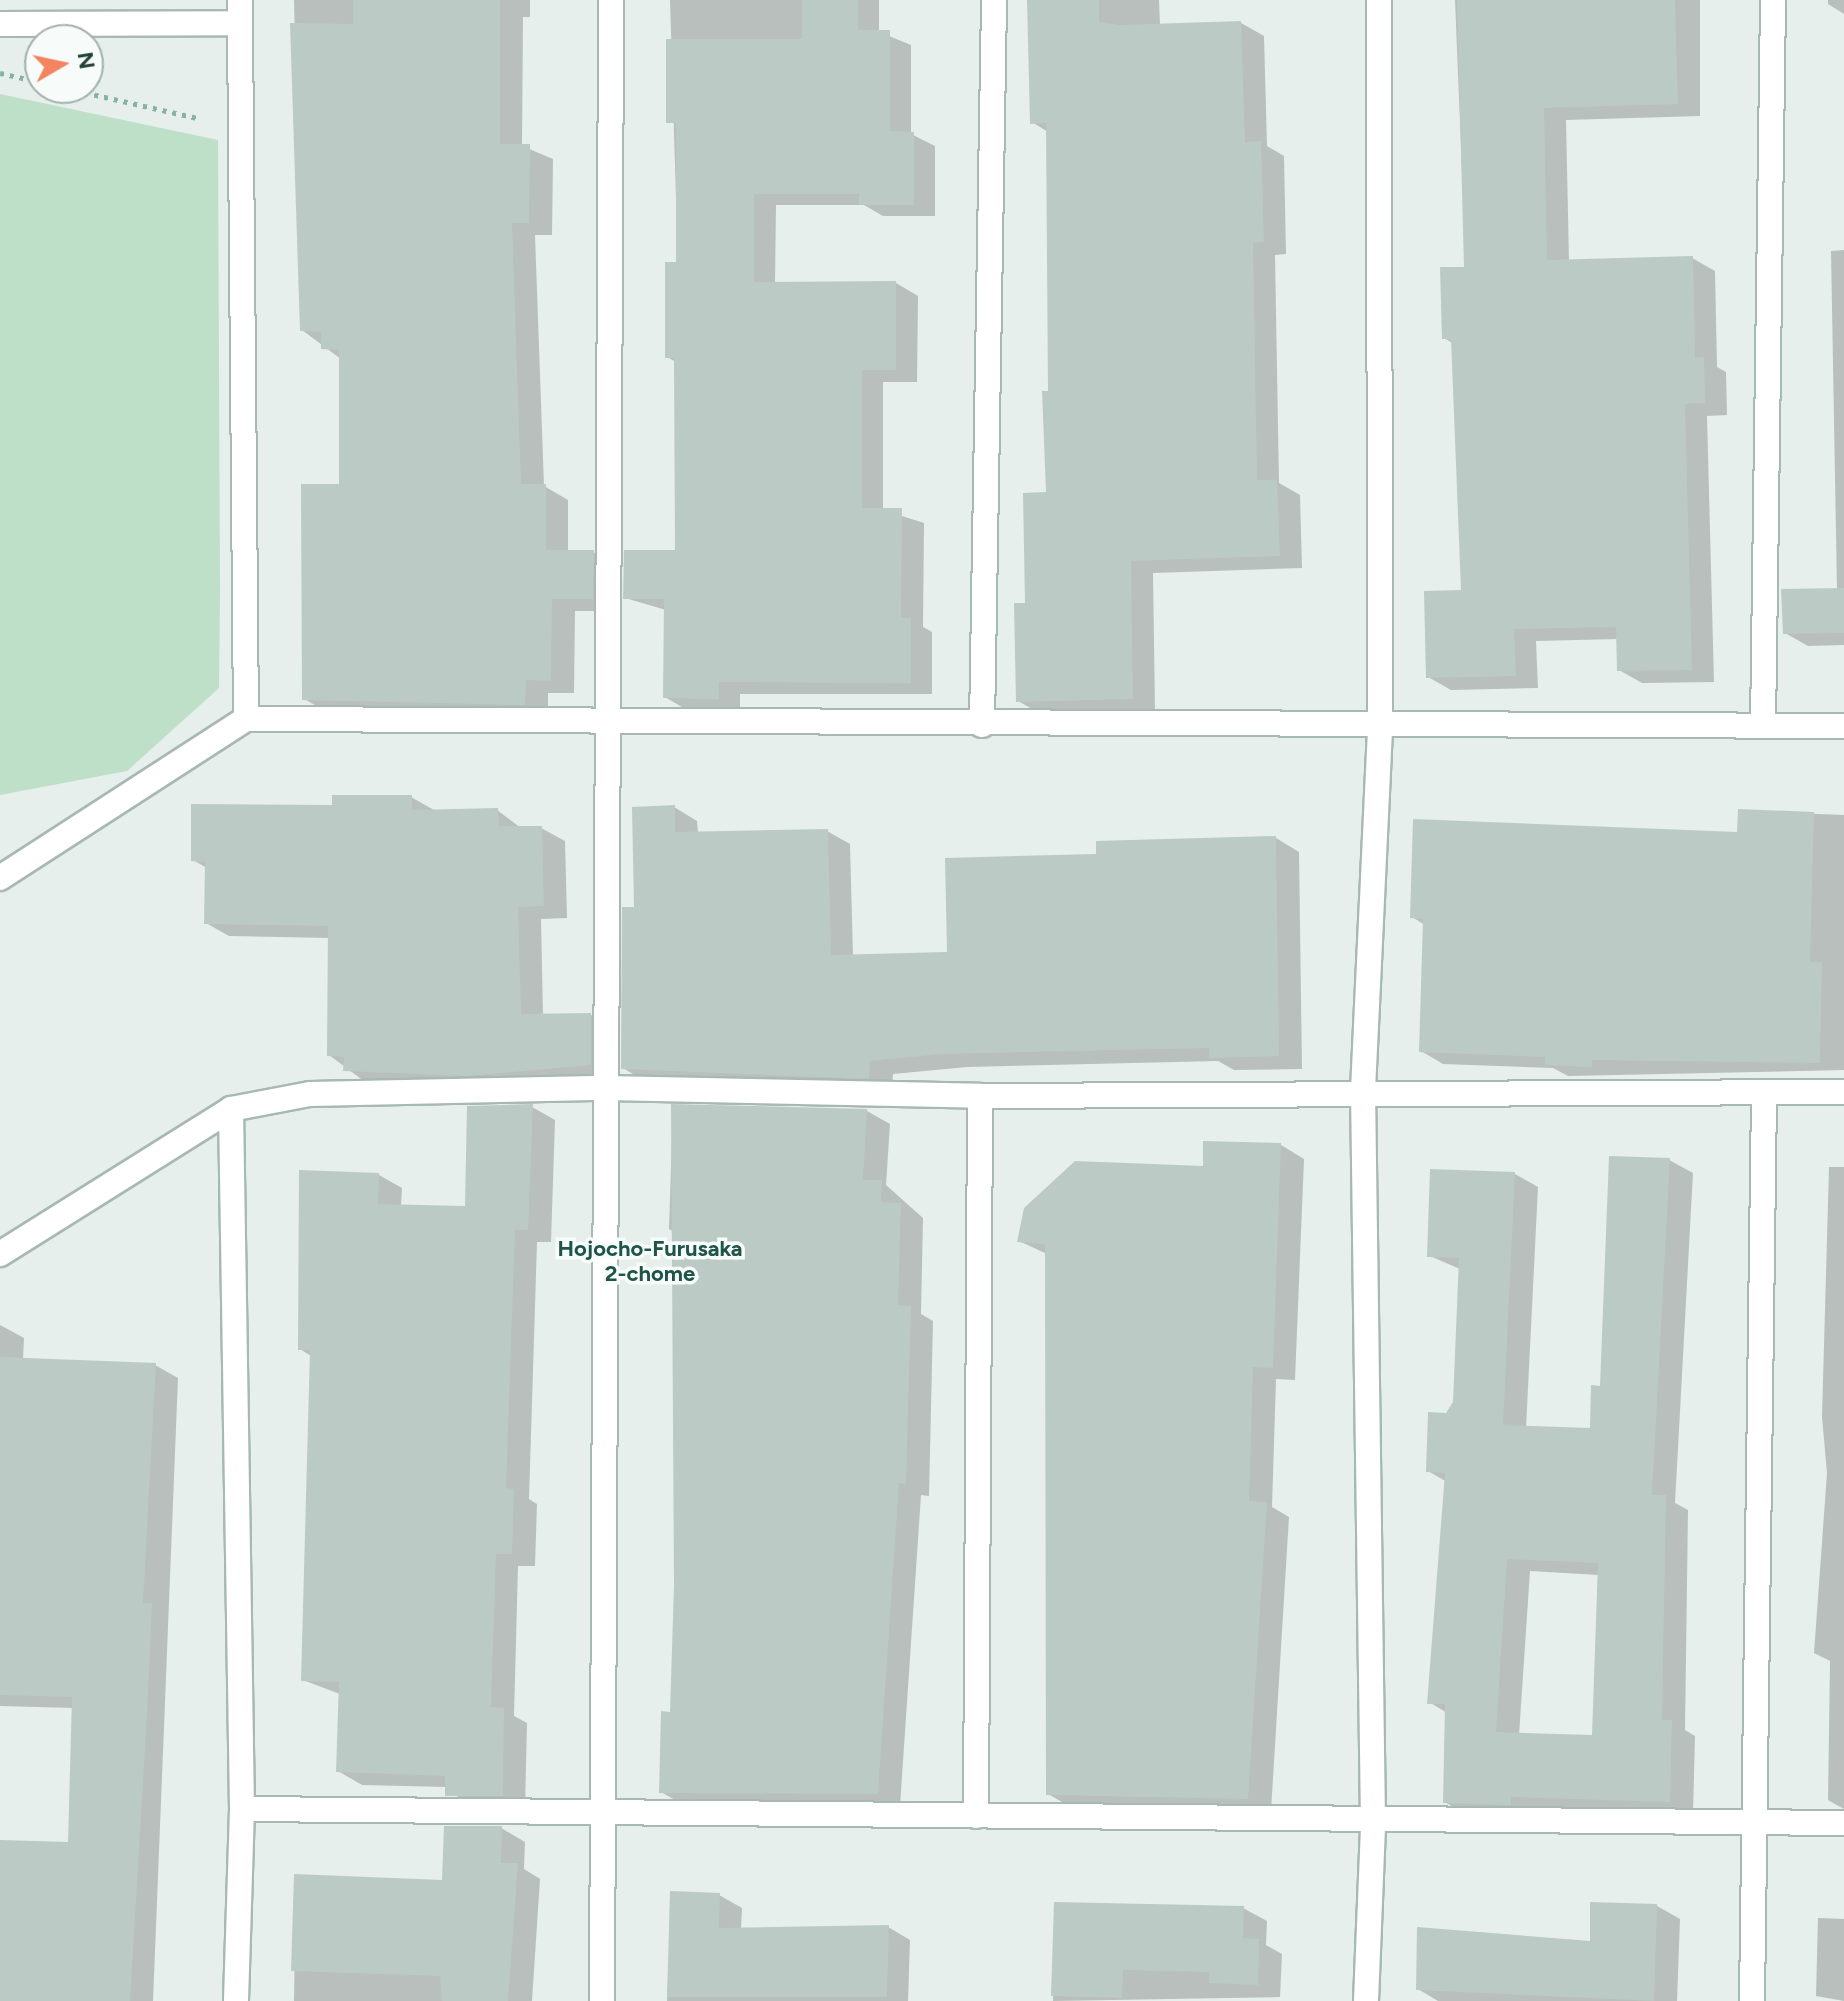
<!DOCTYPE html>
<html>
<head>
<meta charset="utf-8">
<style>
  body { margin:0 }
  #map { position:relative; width:1844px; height:2001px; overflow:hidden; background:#e6efeb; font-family:Figtree,sans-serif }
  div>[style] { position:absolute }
  .green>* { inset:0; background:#bfe0c8 }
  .shadow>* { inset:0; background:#0003 }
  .building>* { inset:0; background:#bbcac4 }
  .path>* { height:5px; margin-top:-2.5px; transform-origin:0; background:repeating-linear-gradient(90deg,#86b3a5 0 4px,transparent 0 10px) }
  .roads { filter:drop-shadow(2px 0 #a8b8b2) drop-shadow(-2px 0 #a8b8b2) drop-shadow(0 2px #a8b8b2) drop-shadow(0 -2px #a8b8b2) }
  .minor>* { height:24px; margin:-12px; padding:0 12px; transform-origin:12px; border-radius:12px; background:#fff }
  .tertiary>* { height:24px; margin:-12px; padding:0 12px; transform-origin:12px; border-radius:12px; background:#fff }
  span { translate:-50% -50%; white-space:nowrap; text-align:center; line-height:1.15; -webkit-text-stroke:7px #f7fbf9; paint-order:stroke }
  .neighbourhood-label { font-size:22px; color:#1f5548; font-weight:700 }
  .north { position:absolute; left:24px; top:24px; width:80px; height:80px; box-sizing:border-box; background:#f7fbf9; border:2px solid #a3b1ad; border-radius:50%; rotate:81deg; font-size:22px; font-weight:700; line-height:32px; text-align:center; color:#24423a }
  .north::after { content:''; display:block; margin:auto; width:28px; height:36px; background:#f4845f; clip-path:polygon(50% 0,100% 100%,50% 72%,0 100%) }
</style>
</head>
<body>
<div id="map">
  <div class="green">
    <i style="clip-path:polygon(0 94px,218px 140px,220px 591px,219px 688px,127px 771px,0 795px)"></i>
  </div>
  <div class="shadow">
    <i style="clip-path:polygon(294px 0,530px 0,530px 17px,523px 17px,522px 146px,553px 159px,552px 235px,535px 235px,544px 486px,568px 500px,568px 552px,593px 552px,616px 566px,616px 611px,575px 611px,574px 693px,548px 693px,548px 717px,328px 712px,304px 699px,341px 486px,341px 359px,302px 330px)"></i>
    <i style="clip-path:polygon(670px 0,879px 0,879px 32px,911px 45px,911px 134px,935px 146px,935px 216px,883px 216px,864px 205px,776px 205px,775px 284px,896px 283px,918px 296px,917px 382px,883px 382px,883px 510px,924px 523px,923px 627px,932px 632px,932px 694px,740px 694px,740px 711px,687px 710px,665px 697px,666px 610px,625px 598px,677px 552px,676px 362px,667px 357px,678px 264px)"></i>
    <i style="clip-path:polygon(1028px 0,1159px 0,1160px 26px,1241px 23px,1264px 36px,1267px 146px,1284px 156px,1286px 254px,1275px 255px,1279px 483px,1300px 495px,1302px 568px,1153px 573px,1155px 711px,1041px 714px,1018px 701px,1048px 494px,1048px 132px,1032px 122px)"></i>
    <i style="clip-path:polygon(1455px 0,1700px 0,1700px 116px,1566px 120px,1569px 261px,1692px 258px,1715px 271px,1717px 367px,1726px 372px,1727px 415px,1707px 416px,1714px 682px,1642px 683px,1619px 670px,1618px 639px,1536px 641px,1538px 688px,1451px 690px,1428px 677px,1463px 592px,1454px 344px,1444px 338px,1466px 269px)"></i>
    <i style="clip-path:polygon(1828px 0,1844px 0,1844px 14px,1828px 4px)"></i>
    <i style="clip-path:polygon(1844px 250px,1844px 645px,1808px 646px,1785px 633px,1837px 590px,1831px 251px)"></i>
    <i style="clip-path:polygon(411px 797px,434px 810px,497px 810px,521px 828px,541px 828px,565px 841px,567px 918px,541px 919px,543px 1016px,591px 1015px,614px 1029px,614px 1078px,368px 1084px,329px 1055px,330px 938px,229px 936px,206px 923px,207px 868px,193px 860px,334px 807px)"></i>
    <i style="clip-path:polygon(674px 807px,697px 821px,698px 834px,827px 831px,850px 844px,853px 956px,949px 954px,1098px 856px,1276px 838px,1299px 852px,1302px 1069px,1234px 1070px,1218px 1061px,967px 1067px,893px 1074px,892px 1091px,646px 1082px,623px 1068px,636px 908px)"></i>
    <i style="clip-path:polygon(1740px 811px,1844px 815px,1844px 1070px,1568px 1076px,1553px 1068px,1443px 1064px,1421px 1051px,1425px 925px,1412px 917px,1739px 834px)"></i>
    <i style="clip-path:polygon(673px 1106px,867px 1111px,890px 1124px,886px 1185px,923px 1218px,921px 1314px,933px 1321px,929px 1496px,921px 1495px,900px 1806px,684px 1805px,661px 1792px,672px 1714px,679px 1361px,679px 1235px,669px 1229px)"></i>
    <i style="clip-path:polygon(532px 1107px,555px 1120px,551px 1242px,537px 1242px,529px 1499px,537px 1504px,535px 1566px,518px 1566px,514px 1716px,527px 1723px,525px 1808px,470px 1808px,447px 1787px,362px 1785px,338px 1771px,340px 1694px,303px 1680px,311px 1356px,300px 1349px,379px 1175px,402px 1188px,401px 1206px,466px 1208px)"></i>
    <i style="clip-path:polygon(1281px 1145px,1304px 1159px,1295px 1380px,1276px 1379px,1272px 1507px,1289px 1517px,1271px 1811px,1071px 1807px,1048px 1794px,1047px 1254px,1019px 1241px)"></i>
    <i style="clip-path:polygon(evenodd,1669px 1160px,1693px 1173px,1675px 1503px,1688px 1510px,1685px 1730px,1695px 1736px,1693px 1814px,1468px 1816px,1445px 1802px,1447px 1713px,1429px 1702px,1447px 1482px,1428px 1471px,1455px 1403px,1460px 1269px,1430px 1256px,1515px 1174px,1538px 1187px,1526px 1428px,1592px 1430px,1669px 1160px,1530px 1571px,1599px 1575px,1594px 1737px,1519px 1735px,1530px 1571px)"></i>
    <i style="clip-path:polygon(1829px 1167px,1844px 1167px,1844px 1809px,1828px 1800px,1830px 1661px,1814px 1653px,1827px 1473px,1822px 1417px)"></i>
    <i style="clip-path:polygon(0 1325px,24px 1338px,23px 1359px,155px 1365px,178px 1378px,153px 2001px,0 2001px,0 1842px,70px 1844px,74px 1708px,0 1706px)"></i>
    <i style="clip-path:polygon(501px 1828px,525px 1842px,524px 1869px,540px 1879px,532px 2001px,294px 2001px,296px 1876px,444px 1882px)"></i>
    <i style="clip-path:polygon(672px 1893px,719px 1895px,742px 1908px,741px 1930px,888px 1927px,910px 1940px,908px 2001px,667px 2001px)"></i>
    <i style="clip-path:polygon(1056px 1904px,1243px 1908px,1267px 1921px,1266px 1945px,1282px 1954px,1280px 1997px,1053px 2001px)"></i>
    <i style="clip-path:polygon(1657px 1906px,1680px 1919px,1677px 2001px,1438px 2001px,1418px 1989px,1591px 1943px)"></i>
    <i style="clip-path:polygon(1818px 1918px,1844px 1919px,1844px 2001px,1816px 1996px)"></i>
  </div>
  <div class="building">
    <i style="clip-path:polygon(353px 0,500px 0,500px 144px,530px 144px,529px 223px,512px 223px,521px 484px,546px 484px,546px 550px,594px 550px,593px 599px,552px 599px,551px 681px,526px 680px,525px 705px,302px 700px,301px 484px,339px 484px,339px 350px,321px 349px,321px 332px,300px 331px,290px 23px,353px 24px)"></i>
    <i style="clip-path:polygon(802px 0,858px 0,858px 30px,890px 30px,890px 131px,914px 132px,914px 205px,859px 205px,859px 194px,754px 194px,754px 282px,896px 281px,896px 370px,862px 370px,862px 508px,902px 508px,901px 618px,911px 618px,911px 683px,719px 682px,719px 699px,663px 698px,664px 599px,623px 599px,624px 550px,675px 550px,674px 358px,665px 358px,665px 262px,676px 262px,676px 123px,666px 123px,666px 39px,802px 39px)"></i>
    <i style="clip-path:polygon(1027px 0,1099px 0,1099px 22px,1120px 25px,1241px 21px,1245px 142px,1261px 141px,1264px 242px,1253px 243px,1257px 480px,1277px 480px,1280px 556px,1131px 561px,1133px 699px,1016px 702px,1014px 603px,1025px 603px,1023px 493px,1046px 492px,1042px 391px,1048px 391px,1046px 123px,1030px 124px)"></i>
    <i style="clip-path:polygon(1457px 0,1675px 0,1678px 104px,1544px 108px,1547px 260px,1693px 256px,1695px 358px,1704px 357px,1705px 403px,1685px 404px,1692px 670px,1617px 671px,1616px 627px,1514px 629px,1516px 676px,1426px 678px,1424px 591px,1461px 590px,1451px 339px,1442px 339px,1440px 267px,1464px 267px)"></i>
    <i style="clip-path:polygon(1844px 588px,1844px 633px,1783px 634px,1781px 589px)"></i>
    <i style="clip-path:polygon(332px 795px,412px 795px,412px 810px,498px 808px,499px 826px,542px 826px,544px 906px,518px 907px,521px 1014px,591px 1013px,591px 1065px,468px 1076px,343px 1071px,344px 1057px,327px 1056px,328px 926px,204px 924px,205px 862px,191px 861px,191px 804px,332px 805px)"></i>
    <i style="clip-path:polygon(675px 805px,675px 832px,828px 829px,831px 955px,947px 952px,945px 858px,1096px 854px,1096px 841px,1276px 836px,1279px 1056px,1209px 1058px,1209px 1048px,942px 1054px,870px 1061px,869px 1079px,621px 1069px,622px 907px,634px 907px,632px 807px)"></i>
    <i style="clip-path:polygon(1738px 809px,1814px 812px,1810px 962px,1822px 962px,1820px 1063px,1592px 1060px,1592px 1067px,1545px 1065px,1545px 1057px,1419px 1052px,1423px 919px,1410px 918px,1413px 819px,1737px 832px)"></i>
    <i style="clip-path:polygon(533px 1104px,528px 1230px,515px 1230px,506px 1488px,514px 1489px,512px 1554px,496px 1554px,491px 1707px,504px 1708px,503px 1796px,445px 1796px,445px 1776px,336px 1772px,339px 1682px,301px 1681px,310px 1350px,298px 1350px,299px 1170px,379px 1173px,378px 1204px,465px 1206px,467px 1106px)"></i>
    <i style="clip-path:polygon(671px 1104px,867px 1109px,863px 1180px,882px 1180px,881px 1202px,901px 1203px,898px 1305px,911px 1306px,906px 1484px,899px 1483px,878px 1794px,659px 1793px,661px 1711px,670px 1712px,674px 1586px)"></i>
    <i style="clip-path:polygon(1203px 1141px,1281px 1143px,1273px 1368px,1253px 1367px,1249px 1501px,1267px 1502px,1248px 1799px,1046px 1795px,1045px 1244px,1017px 1242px,1024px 1208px,1075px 1161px,1203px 1166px)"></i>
    <i style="clip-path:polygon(evenodd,1609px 1156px,1670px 1158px,1652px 1495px,1666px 1495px,1662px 1720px,1672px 1720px,1670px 1802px,1511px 1797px,1511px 1805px,1443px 1803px,1445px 1704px,1427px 1704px,1445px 1473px,1426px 1472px,1428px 1412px,1446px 1413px,1453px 1402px,1459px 1258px,1427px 1257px,1430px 1169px,1515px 1172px,1503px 1425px,1590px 1428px,1591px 1385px,1600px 1386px,1609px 1156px,1507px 1559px,1598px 1563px,1592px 1735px,1496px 1732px,1507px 1559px)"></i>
    <i style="clip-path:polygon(0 1357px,156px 1363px,143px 1603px,152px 1603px,148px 1697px,130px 2001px,0 2001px,0 1840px,68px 1842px,72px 1697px,0 1695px)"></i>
    <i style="clip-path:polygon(444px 1826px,502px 1826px,501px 1863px,518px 1863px,508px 2001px,442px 2001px,440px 1976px,291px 1971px,294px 1874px,442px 1880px)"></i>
    <i style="clip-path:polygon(670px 1891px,720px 1893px,719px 1928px,889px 1925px,887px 1997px,667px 1997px)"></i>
    <i style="clip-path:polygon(1054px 1902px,1244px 1906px,1243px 1938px,1259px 1939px,1258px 1985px,1209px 1983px,1209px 1972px,1123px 1970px,1122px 1998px,1051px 1996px)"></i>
    <i style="clip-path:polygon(1590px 1902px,1657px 1904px,1654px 2001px,1416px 1990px,1417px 1927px,1590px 1941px)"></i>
  </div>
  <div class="path">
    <i style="left:0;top:73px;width:41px;rotate:12.7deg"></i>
    <i style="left:65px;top:88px;width:139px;rotate:12.8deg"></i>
  </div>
  <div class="roads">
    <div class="minor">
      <i style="left:240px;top:23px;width:23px;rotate:-90deg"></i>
      <i style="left:982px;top:725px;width:725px;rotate:-89.05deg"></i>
      <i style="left:1763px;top:726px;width:726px;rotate:-89.21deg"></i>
      <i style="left:0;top:878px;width:293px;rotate:-32.9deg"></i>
      <i style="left:231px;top:1109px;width:700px;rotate:89.1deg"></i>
      <i style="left:242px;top:1809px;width:192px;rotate:91.8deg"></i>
      <i style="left:0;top:1254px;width:273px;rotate:-32.1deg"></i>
      <i style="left:231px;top:1109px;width:80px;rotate:-10.8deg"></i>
      <i style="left:310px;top:1094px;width:296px;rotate:-1.2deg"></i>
      <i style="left:606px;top:1088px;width:374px;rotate:1.2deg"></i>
      <i style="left:980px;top:1096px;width:864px;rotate:-0.27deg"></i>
      <i style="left:242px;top:1809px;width:1602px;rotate:0.5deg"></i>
      <i style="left:976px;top:1816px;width:720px;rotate:-89.68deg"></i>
      <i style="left:602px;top:2001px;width:2001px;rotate:-89.74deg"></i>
      <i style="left:1366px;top:2001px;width:178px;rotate:-87.7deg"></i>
      <i style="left:1373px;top:1823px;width:733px;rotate:-90.78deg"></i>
      <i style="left:1363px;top:1090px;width:365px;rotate:-87.3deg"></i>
      <i style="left:1380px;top:725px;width:725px;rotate:-90.08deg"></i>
      <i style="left:1752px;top:2001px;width:909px;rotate:-89.24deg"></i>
    </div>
    <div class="tertiary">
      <i style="left:0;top:24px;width:240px;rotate:-0.2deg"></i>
      <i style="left:240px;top:23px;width:696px;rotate:89.51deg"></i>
      <i style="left:246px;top:719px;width:1598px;rotate:0.25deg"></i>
    </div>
  </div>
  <div class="neighbourhood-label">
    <span style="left:650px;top:1261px">Hojocho-Furusaka<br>2-chome</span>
  </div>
  <div class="north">N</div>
</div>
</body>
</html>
